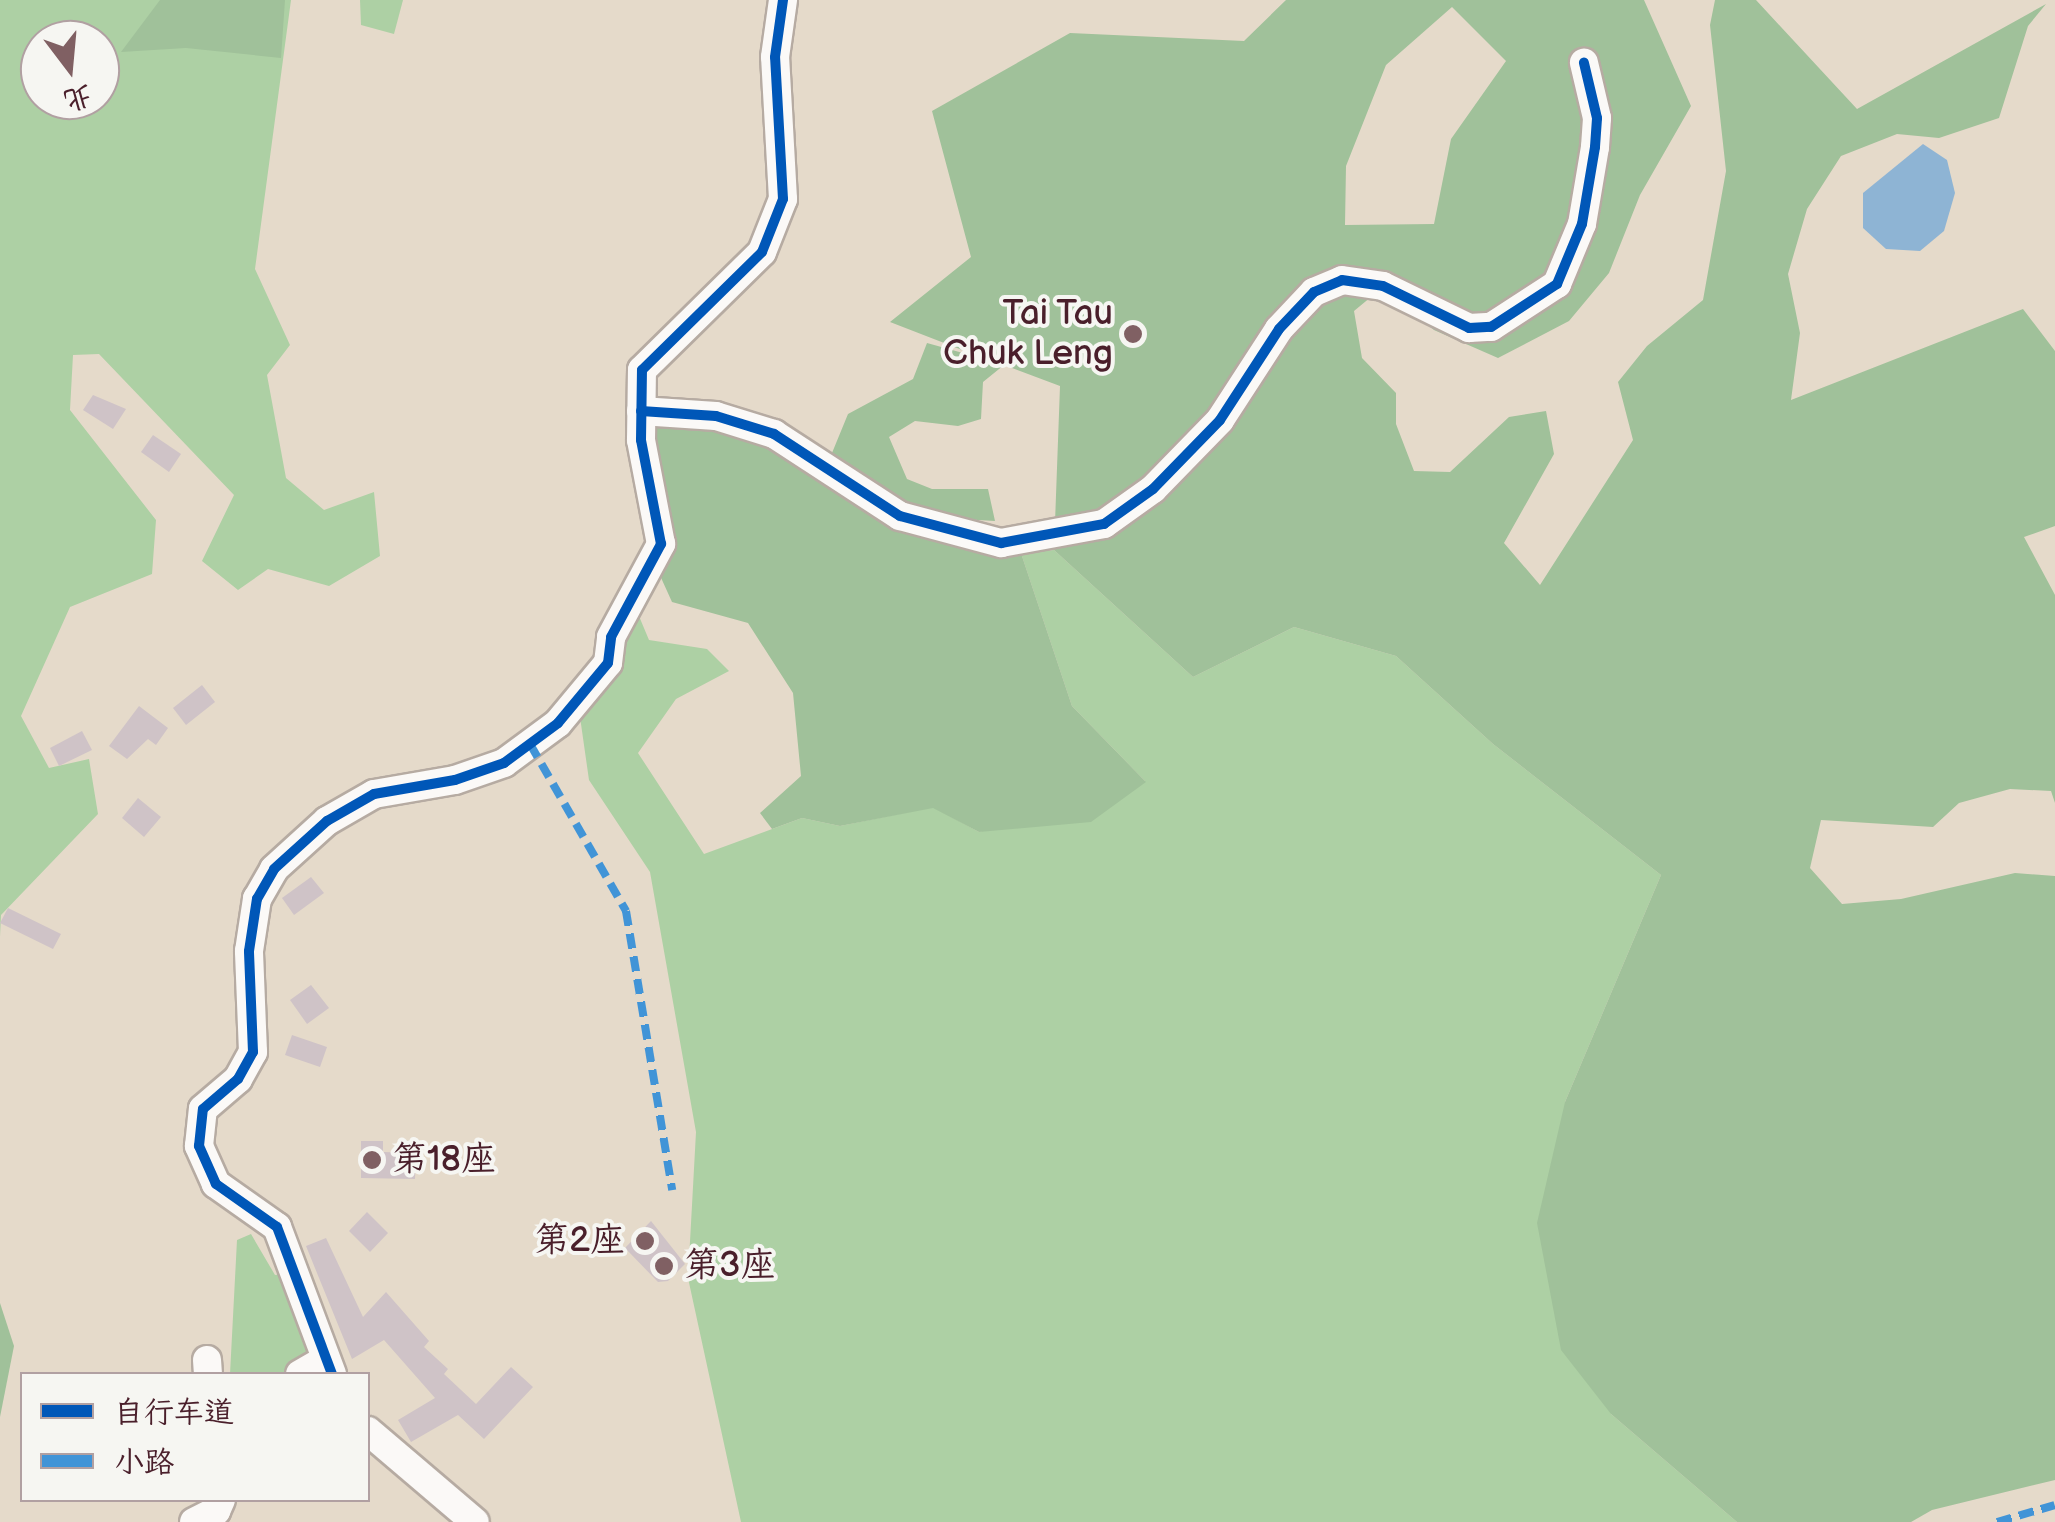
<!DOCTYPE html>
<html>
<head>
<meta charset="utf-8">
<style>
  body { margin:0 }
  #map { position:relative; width:2055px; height:1522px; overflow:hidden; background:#e5daca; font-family:"Balsamiq Sans","LXGW WenKai TC",sans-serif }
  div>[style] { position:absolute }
  .green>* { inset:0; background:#add0a4 }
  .forest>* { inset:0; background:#a0c19a }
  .water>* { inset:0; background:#8eb4d4 }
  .building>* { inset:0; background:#cfc3c7 }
  .roads { filter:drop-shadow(2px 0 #b6aba2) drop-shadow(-2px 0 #b6aba2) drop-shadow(0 2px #b6aba2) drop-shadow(0 -2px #b6aba2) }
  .minor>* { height:28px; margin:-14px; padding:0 14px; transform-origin:14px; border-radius:14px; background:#fbf9f7 }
  .quiet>* { height:8px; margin-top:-4px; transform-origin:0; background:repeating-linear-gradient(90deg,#4194d7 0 15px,transparent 0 23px) }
  .cycleway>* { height:10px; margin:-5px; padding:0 5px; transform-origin:5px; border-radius:5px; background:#0057b8 }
  .dots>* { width:28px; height:28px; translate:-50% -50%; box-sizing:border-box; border:5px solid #f6f6f2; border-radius:50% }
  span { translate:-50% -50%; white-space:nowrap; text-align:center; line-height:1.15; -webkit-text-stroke:8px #f6f6f2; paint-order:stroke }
  .poi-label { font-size:35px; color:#4a1f2b }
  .right { translate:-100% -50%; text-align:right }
  .left { translate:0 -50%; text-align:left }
  .legend { position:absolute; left:20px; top:1372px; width:350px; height:130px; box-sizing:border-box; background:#f6f6f2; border:2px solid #b1a0a2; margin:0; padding:12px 18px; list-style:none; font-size:30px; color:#4a1f2b }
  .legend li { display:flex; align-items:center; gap:20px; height:50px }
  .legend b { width:50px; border:2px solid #b1a0a2 }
  .north { position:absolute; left:20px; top:20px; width:100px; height:100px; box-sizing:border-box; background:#f6f6f2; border:2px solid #b1a0a2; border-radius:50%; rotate:164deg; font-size:28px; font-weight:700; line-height:40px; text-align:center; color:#4a1f2b }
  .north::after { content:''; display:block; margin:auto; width:35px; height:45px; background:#806063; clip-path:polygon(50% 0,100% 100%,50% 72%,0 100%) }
</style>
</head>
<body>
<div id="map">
  <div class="green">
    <i style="clip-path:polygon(evenodd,0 0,291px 0,255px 269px,290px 345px,267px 375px,286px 478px,324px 510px,374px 492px,380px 556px,329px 586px,268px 569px,238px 590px,202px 561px,234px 495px,99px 354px,73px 355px,70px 410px,156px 520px,152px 574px,70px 607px,21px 716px,49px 768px,89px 759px,98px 814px,1px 915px,0 937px,0 0,40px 40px,100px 40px,100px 100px,40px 100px,40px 40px)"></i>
    <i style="clip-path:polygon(360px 0,403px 0,394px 34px,361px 25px)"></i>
    <i style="clip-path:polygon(1054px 550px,1193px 677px,1294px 627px,1396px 656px,1493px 744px,1661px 875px,1565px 1102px,1611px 1414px,1737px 1522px,741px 1522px,688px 1278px,696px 1132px,650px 872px,589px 780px,579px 710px,636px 609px,649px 640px,707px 649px,729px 671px,676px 699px,638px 753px,704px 854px,802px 818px,840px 826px,933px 807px,979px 832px,1145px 781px,1072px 706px,1021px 553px)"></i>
    <i style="clip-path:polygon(251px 1234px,275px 1275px,283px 1274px,308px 1351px,285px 1374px,230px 1374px,237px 1240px)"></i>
  </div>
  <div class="forest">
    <i style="clip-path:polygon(160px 0,285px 0,281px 58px,186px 48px,121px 52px)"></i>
    <i style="clip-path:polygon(evenodd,1286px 0,1644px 0,1691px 106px,1640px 195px,1609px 273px,1569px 321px,1498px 358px,1434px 330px,1383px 287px,1354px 311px,1362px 358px,1396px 393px,1396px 424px,1414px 471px,1450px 472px,1509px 417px,1546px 411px,1554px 454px,1504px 543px,1540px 585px,1633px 440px,1618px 382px,1647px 346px,1703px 300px,1726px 171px,1710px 25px,1715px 0,1756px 0,1857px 109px,2046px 4px,2028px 26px,1999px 118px,1939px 138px,1897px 134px,1841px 156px,1807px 209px,1788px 274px,1800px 333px,1791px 400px,2023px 309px,2055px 351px,2055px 526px,2024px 537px,2055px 595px,2055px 803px,2051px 791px,2010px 789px,1959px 803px,1933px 827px,1821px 820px,1810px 868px,1842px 904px,1901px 899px,2015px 873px,2055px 876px,2055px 1480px,1932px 1510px,1911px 1522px,1737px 1522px,1611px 1414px,1561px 1350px,1537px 1223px,1565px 1102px,1661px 875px,1493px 744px,1396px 656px,1294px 627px,1193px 677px,1054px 550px,1060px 386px,1004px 365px,983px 382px,981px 419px,958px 426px,915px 421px,889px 437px,907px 479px,932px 489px,988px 489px,995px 521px,961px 519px,1021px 553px,1072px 706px,1146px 782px,1091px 822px,979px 832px,933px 808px,840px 826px,802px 818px,772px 829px,760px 813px,801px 776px,793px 693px,748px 623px,672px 602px,653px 560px,641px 411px,725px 419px,825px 470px,848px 414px,913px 379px,927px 343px,988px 360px,890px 322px,971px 257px,932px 111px,1070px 33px,1244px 41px,1286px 0,1452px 7px,1506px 61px,1451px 139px,1434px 224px,1345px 225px,1346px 166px,1386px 65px,1452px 7px)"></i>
    <i style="clip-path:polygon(0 1303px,14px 1346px,0 1417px)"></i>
  </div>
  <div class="water">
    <i style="clip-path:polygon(1923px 144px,1947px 160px,1955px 193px,1944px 231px,1920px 251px,1886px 249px,1863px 228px,1863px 193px)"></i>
  </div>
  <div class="building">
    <i style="clip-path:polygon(93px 395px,126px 409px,113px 429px,83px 410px)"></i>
    <i style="clip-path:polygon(153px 435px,181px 454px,169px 472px,141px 452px)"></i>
    <i style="clip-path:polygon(202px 685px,215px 702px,186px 725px,173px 708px)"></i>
    <i style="clip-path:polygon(139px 706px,168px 728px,156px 745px,148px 739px,127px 759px,109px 746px)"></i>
    <i style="clip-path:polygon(82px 731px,92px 750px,59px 766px,50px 748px)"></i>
    <i style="clip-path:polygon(138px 798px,161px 817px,144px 837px,122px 818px)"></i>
    <i style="clip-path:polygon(311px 877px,324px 893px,294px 915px,282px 898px)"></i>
    <i style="clip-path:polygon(8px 908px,61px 934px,53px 949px,0 923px)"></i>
    <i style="clip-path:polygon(311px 985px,329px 1008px,307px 1024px,290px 1000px)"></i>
    <i style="clip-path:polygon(292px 1035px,327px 1047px,320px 1067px,285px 1055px)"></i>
    <i style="clip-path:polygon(361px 1141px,383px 1141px,383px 1152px,416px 1153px,415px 1179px,361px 1178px)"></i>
    <i style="clip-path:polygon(367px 1212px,388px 1233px,370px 1252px,349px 1231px)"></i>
    <i style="clip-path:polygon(651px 1221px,685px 1264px,668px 1281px,658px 1282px,625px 1248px)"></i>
    <i style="clip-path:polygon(326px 1238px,363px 1317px,386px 1292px,429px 1341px,424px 1347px,448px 1369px,444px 1374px,476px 1404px,511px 1367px,533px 1387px,484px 1439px,458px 1415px,411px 1442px,398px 1420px,435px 1398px,384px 1340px,352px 1359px,306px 1246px)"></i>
  </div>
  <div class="roads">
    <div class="minor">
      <i style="left:641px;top:411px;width:75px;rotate:3.8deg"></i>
      <i style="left:716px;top:416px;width:61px;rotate:17.2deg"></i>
      <i style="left:774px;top:434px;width:150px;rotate:33.1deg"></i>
      <i style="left:900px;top:516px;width:105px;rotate:15deg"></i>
      <i style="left:1001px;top:543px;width:105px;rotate:-10.5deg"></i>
      <i style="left:1104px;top:524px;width:60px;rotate:-35.5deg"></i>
      <i style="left:1153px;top:489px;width:96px;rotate:-45.8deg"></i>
      <i style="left:1220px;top:420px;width:108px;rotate:-57deg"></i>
      <i style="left:1279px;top:329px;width:51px;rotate:-46.6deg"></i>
      <i style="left:1314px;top:292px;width:30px;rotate:-23deg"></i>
      <i style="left:1342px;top:280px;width:41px;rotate:8.3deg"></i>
      <i style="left:1383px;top:286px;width:96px;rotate:26deg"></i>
      <i style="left:1469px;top:328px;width:22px;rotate:-3deg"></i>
      <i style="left:1491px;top:327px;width:79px;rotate:-33.1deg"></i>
      <i style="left:1557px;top:284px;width:65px;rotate:-67.4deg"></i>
      <i style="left:1582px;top:224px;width:78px;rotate:-80.4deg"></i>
      <i style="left:1595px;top:147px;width:29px;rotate:-86deg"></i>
      <i style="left:1597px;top:118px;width:57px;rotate:-103.3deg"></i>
      <i style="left:207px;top:1360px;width:14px;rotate:86deg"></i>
      <i style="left:300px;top:1374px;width:28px;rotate:-30deg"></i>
      <i style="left:332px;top:1374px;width:157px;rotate:-110.5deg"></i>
      <i style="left:277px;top:1227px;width:75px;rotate:-144.8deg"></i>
      <i style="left:216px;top:1184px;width:42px;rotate:-114.1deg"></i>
      <i style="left:199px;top:1146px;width:37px;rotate:-84deg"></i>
      <i style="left:203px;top:1109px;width:46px;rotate:-40.6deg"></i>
      <i style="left:238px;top:1079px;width:31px;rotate:-61deg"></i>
      <i style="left:253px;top:1052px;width:101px;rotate:-92.3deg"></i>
      <i style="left:249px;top:951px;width:53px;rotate:-81.3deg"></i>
      <i style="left:257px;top:899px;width:34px;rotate:-60deg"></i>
      <i style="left:274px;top:869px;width:72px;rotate:-42.2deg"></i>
      <i style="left:327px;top:821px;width:54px;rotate:-29.9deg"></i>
      <i style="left:374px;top:794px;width:82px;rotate:-9.8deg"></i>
      <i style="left:455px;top:780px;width:52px;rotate:-19.1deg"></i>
      <i style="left:504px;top:763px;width:67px;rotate:-36.5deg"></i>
      <i style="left:558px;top:723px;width:78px;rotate:-50.2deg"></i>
      <i style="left:608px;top:663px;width:26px;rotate:-83deg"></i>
      <i style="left:611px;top:637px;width:106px;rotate:-61.7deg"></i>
      <i style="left:661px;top:544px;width:106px;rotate:-100.9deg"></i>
      <i style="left:641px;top:440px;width:70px;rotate:-89.2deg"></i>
      <i style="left:642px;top:370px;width:168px;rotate:-44.5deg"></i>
      <i style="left:762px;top:252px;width:57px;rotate:-68.4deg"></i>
      <i style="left:783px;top:199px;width:142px;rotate:-93.2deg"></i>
      <i style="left:775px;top:57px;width:58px;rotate:-82deg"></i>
      <i style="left:368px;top:1431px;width:140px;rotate:40.4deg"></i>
      <i style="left:194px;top:1522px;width:25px;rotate:-27deg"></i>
      <i style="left:216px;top:1511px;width:12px;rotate:-66deg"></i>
    </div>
  </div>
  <div class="quiet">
    <i style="left:530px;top:744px;width:193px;rotate:60.1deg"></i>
    <i style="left:626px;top:911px;width:283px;rotate:80.6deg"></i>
    <i style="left:1997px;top:1522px;width:60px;rotate:-16.3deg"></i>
  </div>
  <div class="cycleway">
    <i style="left:641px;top:411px;width:75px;rotate:3.8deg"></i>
    <i style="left:716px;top:416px;width:61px;rotate:17.2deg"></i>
    <i style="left:774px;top:434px;width:150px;rotate:33.1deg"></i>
    <i style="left:900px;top:516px;width:105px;rotate:15deg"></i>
    <i style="left:1001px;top:543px;width:105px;rotate:-10.5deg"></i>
    <i style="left:1104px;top:524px;width:60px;rotate:-35.5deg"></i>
    <i style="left:1153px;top:489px;width:96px;rotate:-45.8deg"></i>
    <i style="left:1220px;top:420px;width:108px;rotate:-57deg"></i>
    <i style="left:1279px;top:329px;width:51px;rotate:-46.6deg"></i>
    <i style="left:1314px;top:292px;width:30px;rotate:-23deg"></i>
    <i style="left:1342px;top:280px;width:41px;rotate:8.3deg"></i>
    <i style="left:1383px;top:286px;width:96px;rotate:26deg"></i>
    <i style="left:1469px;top:328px;width:22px;rotate:-3deg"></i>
    <i style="left:1491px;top:327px;width:79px;rotate:-33.1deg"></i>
    <i style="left:1557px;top:284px;width:65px;rotate:-67.4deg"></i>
    <i style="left:1582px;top:224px;width:78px;rotate:-80.4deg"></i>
    <i style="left:1595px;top:147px;width:29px;rotate:-86deg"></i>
    <i style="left:1597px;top:118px;width:57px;rotate:-103.3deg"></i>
    <i style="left:332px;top:1374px;width:157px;rotate:-110.5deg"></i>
    <i style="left:277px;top:1227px;width:75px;rotate:-144.8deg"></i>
    <i style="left:216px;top:1184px;width:42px;rotate:-114.1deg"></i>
    <i style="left:199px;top:1146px;width:37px;rotate:-84deg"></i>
    <i style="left:203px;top:1109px;width:46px;rotate:-40.6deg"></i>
    <i style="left:238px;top:1079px;width:31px;rotate:-61deg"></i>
    <i style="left:253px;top:1052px;width:101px;rotate:-92.3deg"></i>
    <i style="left:249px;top:951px;width:53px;rotate:-81.3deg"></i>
    <i style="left:257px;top:899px;width:34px;rotate:-60deg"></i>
    <i style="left:274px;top:869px;width:72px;rotate:-42.2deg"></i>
    <i style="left:327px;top:821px;width:54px;rotate:-29.9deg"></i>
    <i style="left:374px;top:794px;width:82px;rotate:-9.8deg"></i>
    <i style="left:455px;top:780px;width:52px;rotate:-19.1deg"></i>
    <i style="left:504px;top:763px;width:67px;rotate:-36.5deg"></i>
    <i style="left:558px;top:723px;width:78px;rotate:-50.2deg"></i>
    <i style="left:608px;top:663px;width:26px;rotate:-83deg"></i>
    <i style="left:611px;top:637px;width:106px;rotate:-61.7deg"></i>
    <i style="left:661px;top:544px;width:106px;rotate:-100.9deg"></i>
    <i style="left:641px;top:440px;width:70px;rotate:-89.2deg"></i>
    <i style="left:642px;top:370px;width:168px;rotate:-44.5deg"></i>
    <i style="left:762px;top:252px;width:57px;rotate:-68.4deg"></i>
    <i style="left:783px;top:199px;width:142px;rotate:-93.2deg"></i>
    <i style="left:775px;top:57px;width:58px;rotate:-82deg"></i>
  </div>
  <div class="dots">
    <i style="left:1133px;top:334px;background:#806063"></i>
    <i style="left:372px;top:1160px;background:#806063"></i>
    <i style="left:645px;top:1241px;background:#806063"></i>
    <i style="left:664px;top:1266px;background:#806063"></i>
  </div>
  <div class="poi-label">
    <span class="right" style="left:1113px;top:334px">Tai Tau<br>Chuk Leng</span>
    <span class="left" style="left:392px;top:1160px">第18座</span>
    <span class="right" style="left:625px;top:1241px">第2座</span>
    <span class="left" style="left:684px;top:1266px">第3座</span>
  </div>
  <ul class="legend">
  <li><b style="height:12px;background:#0057b8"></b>自行车道</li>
  <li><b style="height:12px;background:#4194d7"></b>小路</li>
  </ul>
  <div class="north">北</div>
</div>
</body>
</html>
